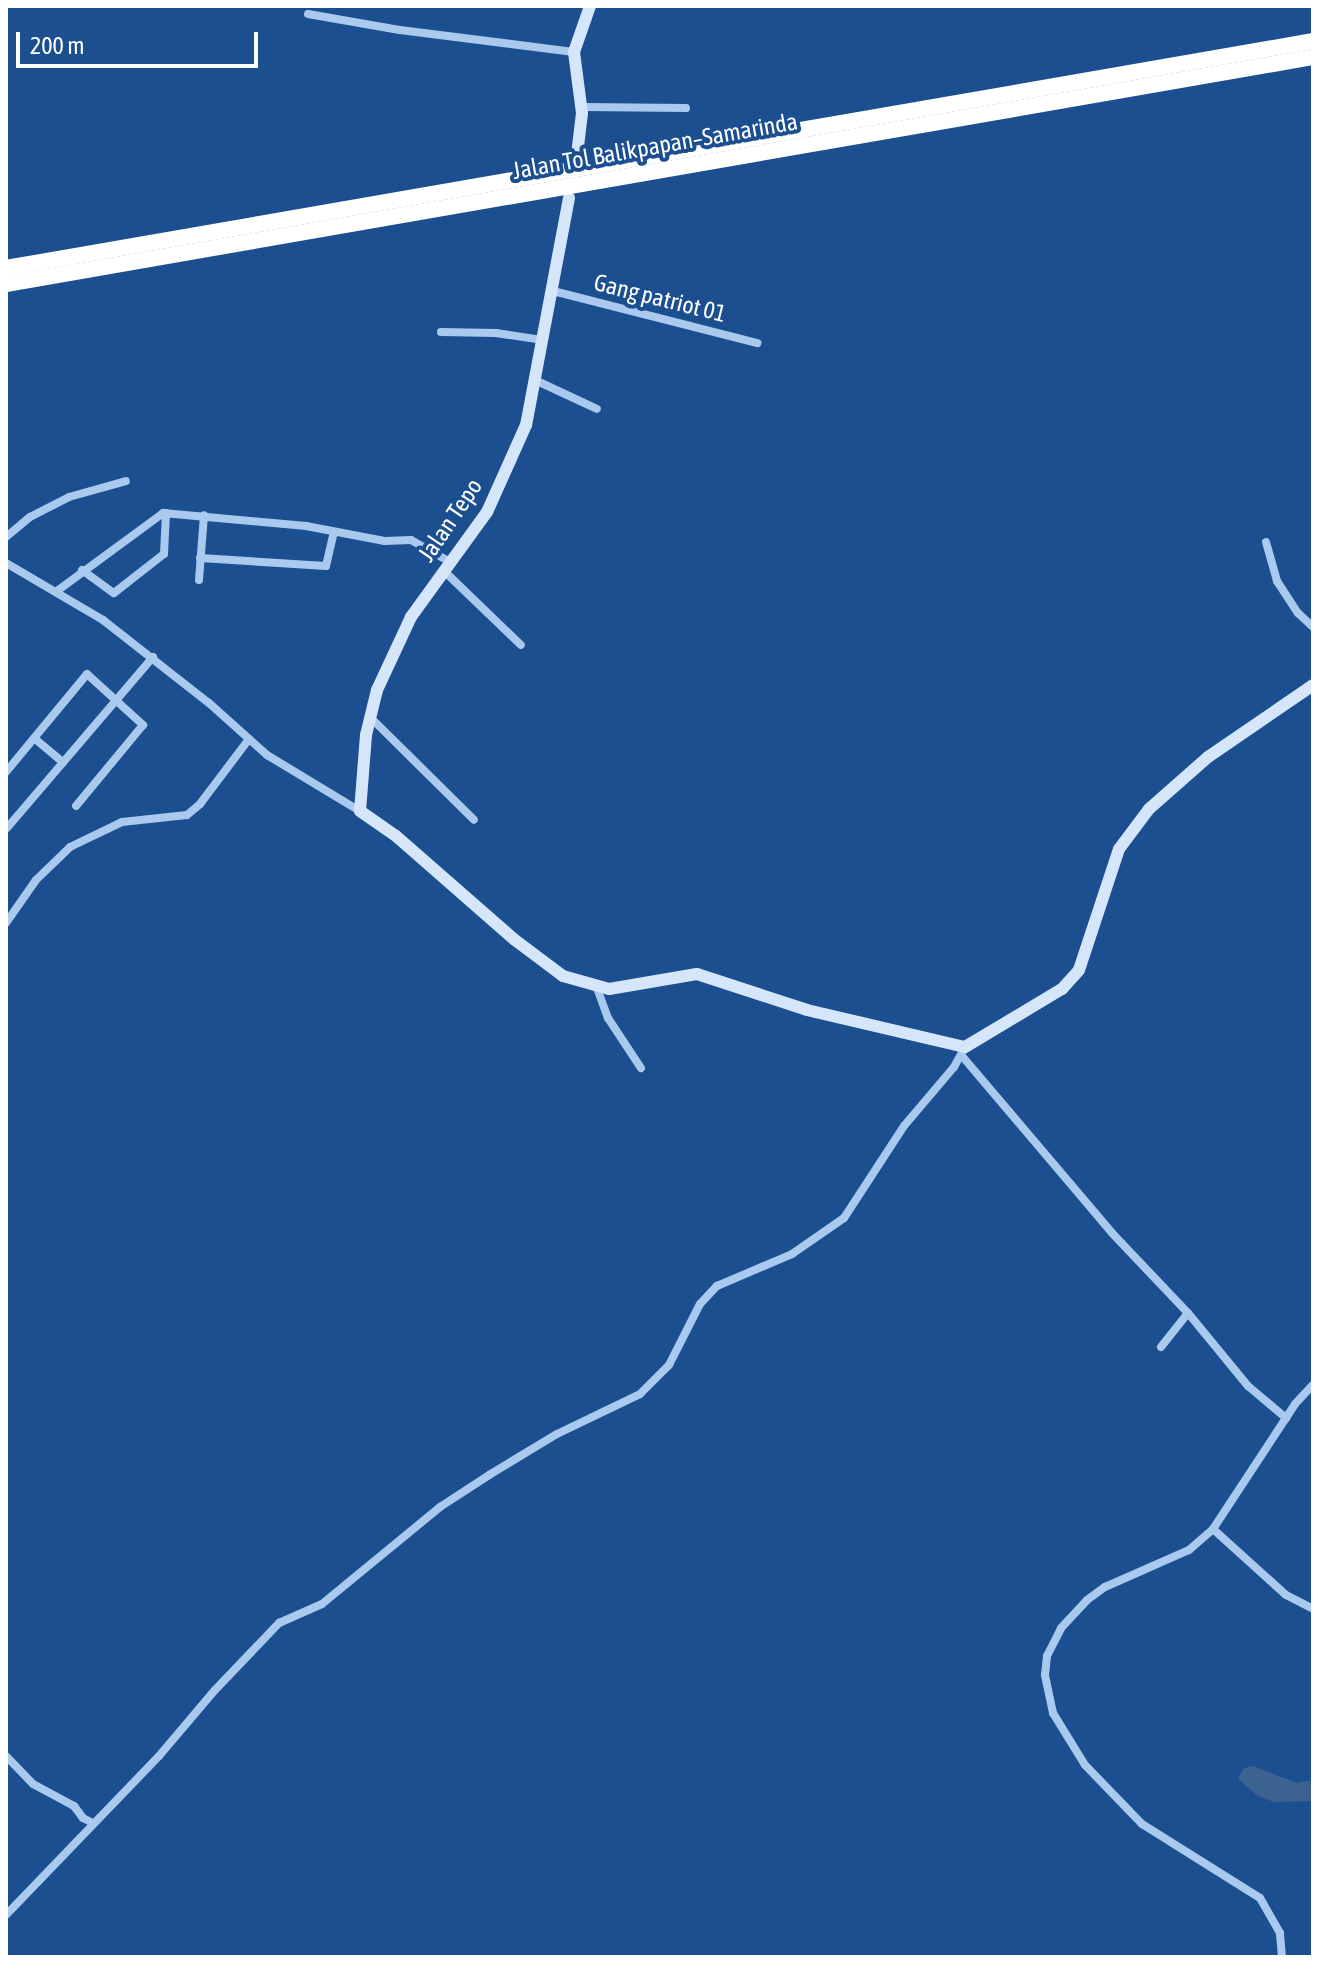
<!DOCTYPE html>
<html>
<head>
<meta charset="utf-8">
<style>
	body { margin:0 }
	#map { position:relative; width:1319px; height:1963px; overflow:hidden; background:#1b4f8f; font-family:"Asap Condensed",sans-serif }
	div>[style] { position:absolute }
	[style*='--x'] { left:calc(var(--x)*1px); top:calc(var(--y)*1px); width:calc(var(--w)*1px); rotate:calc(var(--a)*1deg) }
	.water>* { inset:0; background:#3c6290 }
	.street>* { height:8px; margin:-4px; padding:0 4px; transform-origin:4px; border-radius:4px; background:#a9c9ee }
	.secondary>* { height:12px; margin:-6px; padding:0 6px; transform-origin:6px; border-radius:6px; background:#d6e6fa }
	.highway>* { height:16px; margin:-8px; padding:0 8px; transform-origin:8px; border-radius:8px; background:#fff }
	span { translate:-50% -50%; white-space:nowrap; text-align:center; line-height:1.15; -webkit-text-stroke:8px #1b4f8f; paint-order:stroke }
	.street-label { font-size:24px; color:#fff }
	.frame { position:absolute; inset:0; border:8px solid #fff; pointer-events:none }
	.scale { position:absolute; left:16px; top:32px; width:242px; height:36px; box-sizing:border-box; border:4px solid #fff; border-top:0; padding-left:10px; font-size:24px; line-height:28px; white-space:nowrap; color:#fff; -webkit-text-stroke:6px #1b4f8f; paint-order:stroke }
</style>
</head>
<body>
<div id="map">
	<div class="water">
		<div style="clip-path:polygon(1253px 1766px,1297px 1783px,1313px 1780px,1313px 1801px,1274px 1802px,1258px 1796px,1238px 1779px,1244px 1768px)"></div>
	</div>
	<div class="street">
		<div style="--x:308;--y:14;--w:93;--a:9.9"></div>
		<div style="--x:400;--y:30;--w:175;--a:7.2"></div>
		<div style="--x:582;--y:107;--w:104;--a:0.6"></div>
		<div style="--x:553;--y:291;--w:211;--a:14.3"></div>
		<div style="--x:441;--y:332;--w:55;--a:1"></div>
		<div style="--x:496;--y:333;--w:48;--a:8.5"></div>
		<div style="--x:537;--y:381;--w:66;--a:25"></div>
		<div style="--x:6;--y:537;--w:31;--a:-40"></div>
		<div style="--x:30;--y:517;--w:44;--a:-27.1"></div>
		<div style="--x:69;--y:497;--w:59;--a:-15.7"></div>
		<div style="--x:1266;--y:542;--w:41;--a:74.2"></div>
		<div style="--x:1277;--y:581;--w:38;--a:57"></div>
		<div style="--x:1298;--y:613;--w:21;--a:43"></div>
		<div style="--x:200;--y:558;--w:126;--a:3.6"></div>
		<div style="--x:326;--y:566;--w:35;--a:-77"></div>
		<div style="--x:6;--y:563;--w:113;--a:30.4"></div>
		<div style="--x:103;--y:620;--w:135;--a:38.1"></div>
		<div style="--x:209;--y:703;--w:78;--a:41.9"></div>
		<div style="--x:267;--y:755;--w:109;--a:31.1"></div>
		<div style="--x:82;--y:570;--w:39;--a:36"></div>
		<div style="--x:114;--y:593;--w:63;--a:-38"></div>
		<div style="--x:164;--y:554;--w:41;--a:-87.2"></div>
		<div style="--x:443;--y:570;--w:108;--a:43.9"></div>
		<div style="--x:199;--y:580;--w:65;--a:-85.6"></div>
		<div style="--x:57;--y:591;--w:132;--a:-36.3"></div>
		<div style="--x:163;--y:513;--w:144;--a:5.2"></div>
		<div style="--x:306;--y:526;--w:80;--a:10.8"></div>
		<div style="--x:385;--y:541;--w:26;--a:-2"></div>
		<div style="--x:411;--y:540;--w:45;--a:29.4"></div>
		<div style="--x:370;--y:717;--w:146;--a:44.7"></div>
		<div style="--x:34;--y:738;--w:38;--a:40"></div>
		<div style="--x:6;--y:772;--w:127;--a:-50.4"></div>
		<div style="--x:87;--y:674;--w:76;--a:42.3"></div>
		<div style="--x:143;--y:725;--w:105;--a:129.6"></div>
		<div style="--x:7;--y:828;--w:225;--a:-49.5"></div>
		<div style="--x:6;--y:923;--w:52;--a:-55.1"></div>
		<div style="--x:36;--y:880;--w:47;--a:-44.1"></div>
		<div style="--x:70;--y:847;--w:58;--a:-25.7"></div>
		<div style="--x:122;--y:822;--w:65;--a:-6.1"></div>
		<div style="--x:187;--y:815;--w:17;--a:-40"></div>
		<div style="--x:200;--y:804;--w:81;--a:-53"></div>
		<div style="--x:597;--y:988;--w:32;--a:70"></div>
		<div style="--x:608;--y:1018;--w:60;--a:56.6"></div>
		<div style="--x:962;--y:1056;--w:232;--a:49.7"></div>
		<div style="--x:1112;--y:1233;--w:110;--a:46.5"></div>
		<div style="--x:1188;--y:1313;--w:94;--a:50.6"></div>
		<div style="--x:1248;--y:1386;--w:50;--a:40.1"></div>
		<div style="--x:1161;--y:1347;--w:43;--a:-51.5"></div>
		<div style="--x:1213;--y:1529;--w:98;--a:42.1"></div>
		<div style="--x:1286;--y:1595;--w:30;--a:27"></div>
		<div style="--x:6;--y:1756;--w:39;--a:46"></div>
		<div style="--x:33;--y:1784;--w:47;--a:28.2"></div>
		<div style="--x:74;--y:1806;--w:15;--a:53"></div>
		<div style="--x:83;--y:1818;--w:11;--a:27"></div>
		<div style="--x:6;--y:1915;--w:221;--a:-46.1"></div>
		<div style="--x:159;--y:1756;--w:87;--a:-49.7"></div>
		<div style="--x:215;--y:1690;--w:93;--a:-46.3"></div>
		<div style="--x:279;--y:1623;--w:47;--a:-23.8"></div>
		<div style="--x:322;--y:1604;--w:153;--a:-39.4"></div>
		<div style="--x:440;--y:1507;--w:59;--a:-33.1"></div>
		<div style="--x:489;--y:1475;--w:79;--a:-31.1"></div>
		<div style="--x:557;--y:1434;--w:92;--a:-25.7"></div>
		<div style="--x:640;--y:1394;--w:41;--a:-45"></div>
		<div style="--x:669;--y:1365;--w:68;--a:-63.1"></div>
		<div style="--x:700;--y:1304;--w:25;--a:-47"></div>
		<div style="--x:717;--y:1286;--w:82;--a:-23.1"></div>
		<div style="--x:792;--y:1254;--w:63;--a:-34.7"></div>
		<div style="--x:844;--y:1218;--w:110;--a:-56.9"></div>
		<div style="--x:904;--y:1126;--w:77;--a:-49.7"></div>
		<div style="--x:954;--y:1067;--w:23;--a:-61"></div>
		<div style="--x:1282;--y:1957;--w:24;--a:-95"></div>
		<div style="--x:1280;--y:1933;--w:40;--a:-119.7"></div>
		<div style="--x:1260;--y:1898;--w:139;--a:-147.9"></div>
		<div style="--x:1142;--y:1824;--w:82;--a:-134"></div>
		<div style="--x:1085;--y:1765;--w:61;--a:-121.6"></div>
		<div style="--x:1053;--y:1713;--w:39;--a:-102"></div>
		<div style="--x:1045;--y:1675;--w:19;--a:-84"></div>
		<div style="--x:1047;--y:1656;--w:31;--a:-63"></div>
		<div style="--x:1061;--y:1628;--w:38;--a:-47"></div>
		<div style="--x:1087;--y:1600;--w:22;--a:-36"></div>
		<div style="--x:1105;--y:1587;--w:92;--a:-23.8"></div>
		<div style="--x:1189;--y:1550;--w:32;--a:-41"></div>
		<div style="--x:1213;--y:1529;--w:149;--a:-56.7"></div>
		<div style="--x:1295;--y:1404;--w:26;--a:-47"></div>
	</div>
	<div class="secondary">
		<div style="--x:577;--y:155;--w:42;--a:-83.2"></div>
		<div style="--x:582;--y:113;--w:62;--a:-97.5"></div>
		<div style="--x:574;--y:52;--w:49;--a:-70.8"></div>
		<div style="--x:569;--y:198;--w:231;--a:100.7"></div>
		<div style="--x:526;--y:425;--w:95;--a:114.1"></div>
		<div style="--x:487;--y:512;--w:130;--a:125.9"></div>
		<div style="--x:411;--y:617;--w:81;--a:115"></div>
		<div style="--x:377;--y:690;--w:46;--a:103.7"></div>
		<div style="--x:366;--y:735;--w:76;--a:94.5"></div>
		<div style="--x:360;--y:811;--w:44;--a:34.8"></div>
		<div style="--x:396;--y:836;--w:158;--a:41.2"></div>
		<div style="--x:515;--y:940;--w:60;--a:36.9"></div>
		<div style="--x:563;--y:976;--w:48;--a:15.8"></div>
		<div style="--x:609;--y:989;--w:89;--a:-9.7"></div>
		<div style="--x:697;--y:974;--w:116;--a:18.1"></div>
		<div style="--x:807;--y:1010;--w:162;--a:13.2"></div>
		<div style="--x:965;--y:1047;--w:113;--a:-30.9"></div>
		<div style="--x:1062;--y:989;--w:25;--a:-48"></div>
		<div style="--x:1079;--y:970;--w:127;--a:-71.7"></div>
		<div style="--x:1119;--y:849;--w:50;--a:-53.1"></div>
		<div style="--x:1149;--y:809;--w:79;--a:-41.4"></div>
		<div style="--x:1208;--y:757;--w:127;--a:-34.4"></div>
	</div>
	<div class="highway">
		<div style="--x:6;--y:268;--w:1327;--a:-9.85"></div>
		<div style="--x:6;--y:284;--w:1327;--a:-9.85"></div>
	</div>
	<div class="street-label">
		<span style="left:655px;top:146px;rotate:-10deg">Jalan Tol Balikpapan–Samarinda</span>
		<span style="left:660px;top:298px;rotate:14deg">Gang patriot 01</span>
		<span style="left:450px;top:520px;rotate:-56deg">Jalan Tepo</span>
	</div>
	<div class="frame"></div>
	<div class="scale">200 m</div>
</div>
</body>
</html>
